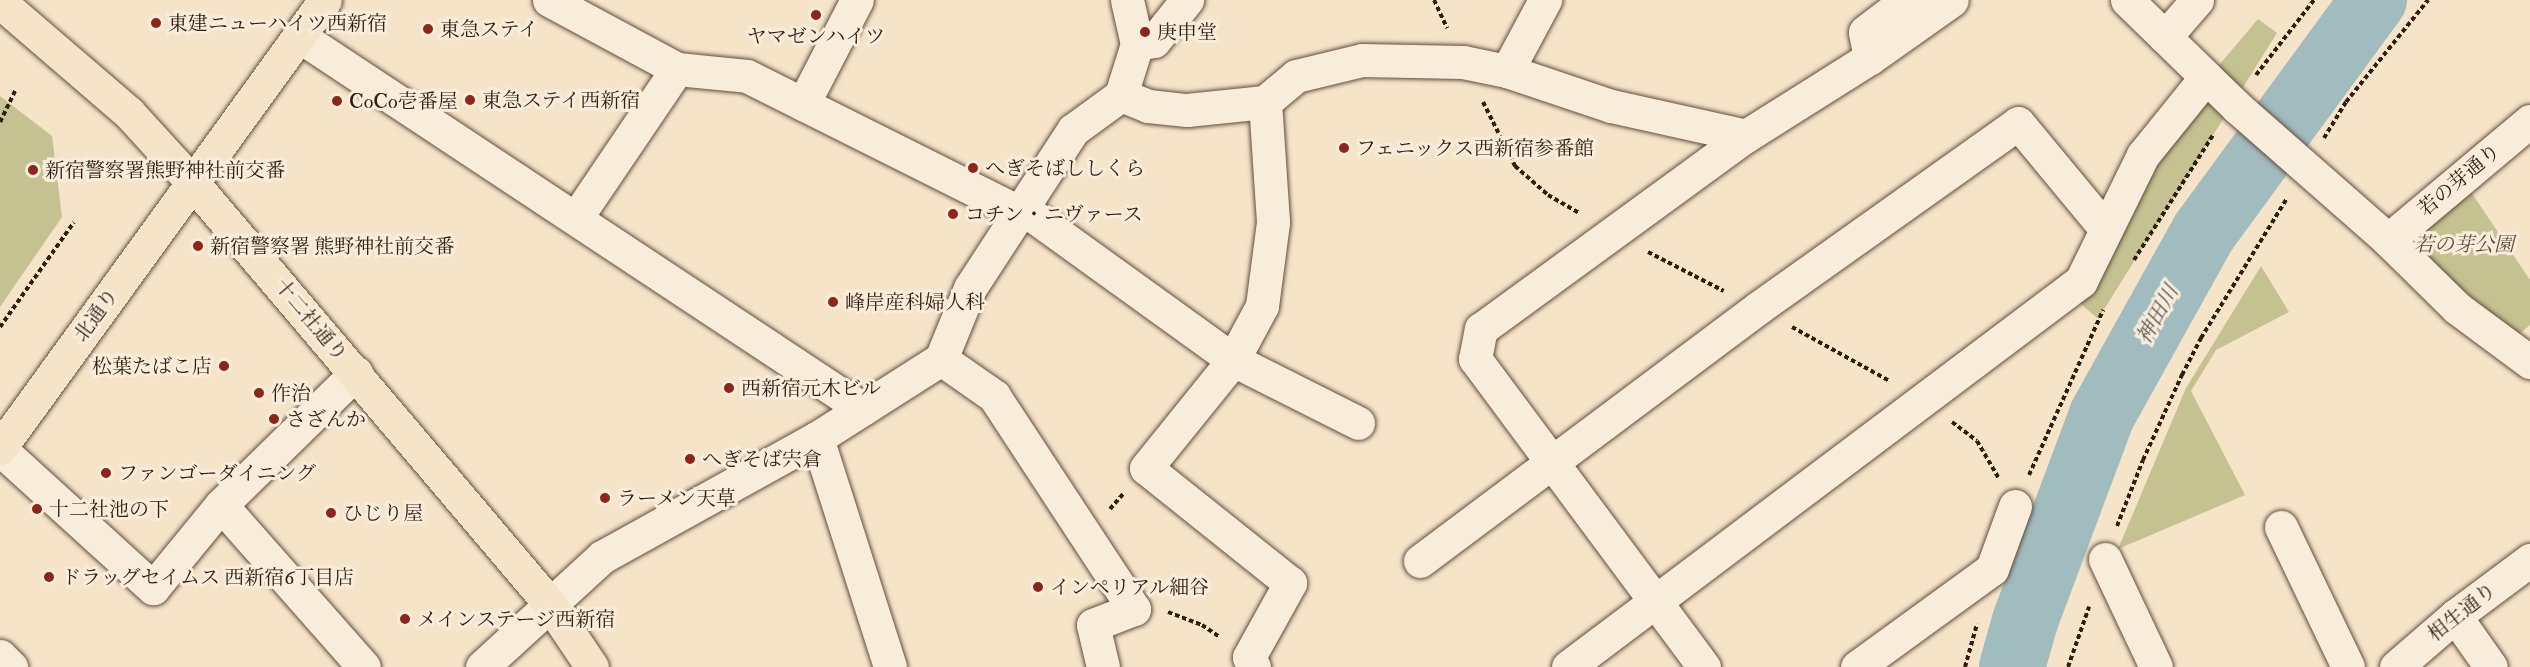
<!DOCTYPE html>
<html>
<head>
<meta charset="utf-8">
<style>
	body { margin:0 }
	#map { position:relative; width:2530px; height:667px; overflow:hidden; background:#f5e4c8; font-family:"IM FELL Double Pica","Noto Serif JP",serif }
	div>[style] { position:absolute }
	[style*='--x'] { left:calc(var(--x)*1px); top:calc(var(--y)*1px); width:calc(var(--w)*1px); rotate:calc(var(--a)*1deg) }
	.green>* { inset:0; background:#c4c290 }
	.river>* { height:66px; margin:-33px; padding:0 33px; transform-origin:33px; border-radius:33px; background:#a0bcbf }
	.path>* { height:4px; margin-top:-2px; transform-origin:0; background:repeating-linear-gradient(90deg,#321b0f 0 4.5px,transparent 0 7.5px) }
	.roads { filter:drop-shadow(0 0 2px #634d3d) drop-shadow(0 0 2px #634d3d) }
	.minor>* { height:33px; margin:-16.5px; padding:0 16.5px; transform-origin:16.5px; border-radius:16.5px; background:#f8eddb }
	.major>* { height:33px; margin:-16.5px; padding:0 16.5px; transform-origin:16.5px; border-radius:16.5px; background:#f5e4c8 }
	.dots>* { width:16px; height:16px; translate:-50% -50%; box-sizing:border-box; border:3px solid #f8eddb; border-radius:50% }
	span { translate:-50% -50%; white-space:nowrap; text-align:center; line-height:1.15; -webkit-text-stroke:6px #f8eddb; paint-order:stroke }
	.poi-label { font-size:20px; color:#321b0f }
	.left { translate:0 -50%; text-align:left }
	.right { translate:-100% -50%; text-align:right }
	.street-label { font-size:20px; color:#321b0f }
	.park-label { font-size:20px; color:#5e4d36; font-style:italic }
	.water-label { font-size:21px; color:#58534d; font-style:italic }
</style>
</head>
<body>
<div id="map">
	<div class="green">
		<div style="clip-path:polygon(2258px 19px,2277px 33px,2098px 319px,2080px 303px,2067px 310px,2143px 155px)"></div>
		<div style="clip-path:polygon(0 96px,52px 136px,62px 217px,0 307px)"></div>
		<div style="clip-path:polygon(2471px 192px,2530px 280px,2530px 325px,2517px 336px,2405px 241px)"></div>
		<div style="clip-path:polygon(2261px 266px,2289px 312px,2216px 350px,2191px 391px,2245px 495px,2118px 549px,2186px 388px)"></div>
	</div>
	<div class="river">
		<div style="--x:2012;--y:667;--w:48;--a:-74.2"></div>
		<div style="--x:2025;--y:621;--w:220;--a:-69.5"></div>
		<div style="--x:2102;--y:415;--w:210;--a:-60.9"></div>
		<div style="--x:2204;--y:232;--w:288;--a:-53.8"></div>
	</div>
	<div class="path">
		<div style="--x:1434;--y:0;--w:31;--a:65"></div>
		<div style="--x:2256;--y:75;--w:95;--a:-52.3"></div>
		<div style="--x:1483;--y:102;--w:72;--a:63.4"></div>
		<div style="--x:1515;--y:166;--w:44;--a:41.3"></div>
		<div style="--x:1548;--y:195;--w:36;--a:30"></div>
		<div style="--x:0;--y:122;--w:37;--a:-64"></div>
		<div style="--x:2324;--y:138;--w:42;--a:-58.6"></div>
		<div style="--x:2346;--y:102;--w:131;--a:-51.2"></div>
		<div style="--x:1648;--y:252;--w:85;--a:27.2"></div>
		<div style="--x:2134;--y:260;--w:148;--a:-57.7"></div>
		<div style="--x:0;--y:327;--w:128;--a:-54.8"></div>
		<div style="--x:1792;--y:327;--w:112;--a:28.9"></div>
		<div style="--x:1952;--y:422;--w:31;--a:37"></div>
		<div style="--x:1977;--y:441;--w:42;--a:59.7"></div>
		<div style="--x:2029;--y:475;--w:181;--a:-65.8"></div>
		<div style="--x:1110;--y:509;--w:20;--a:-49"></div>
		<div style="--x:2117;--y:526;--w:71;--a:-68.5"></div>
		<div style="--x:2143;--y:460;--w:94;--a:-65.4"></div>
		<div style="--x:2182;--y:375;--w:42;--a:-62.8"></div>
		<div style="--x:2201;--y:338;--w:164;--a:-58.4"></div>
		<div style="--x:1168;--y:612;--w:36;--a:21"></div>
		<div style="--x:1202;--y:625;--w:22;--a:34"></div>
		<div style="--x:1965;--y:667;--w:45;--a:-74.4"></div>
		<div style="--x:2068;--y:667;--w:64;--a:-70.7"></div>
	</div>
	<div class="roads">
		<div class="minor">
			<div style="--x:549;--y:0;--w:145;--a:28.3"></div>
			<div style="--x:677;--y:69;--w:70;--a:5.7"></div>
			<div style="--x:747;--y:76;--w:304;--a:26.6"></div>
			<div style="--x:1019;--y:212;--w:13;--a:13"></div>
			<div style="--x:1032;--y:215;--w:248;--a:35.8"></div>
			<div style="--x:1233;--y:360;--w:140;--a:26.7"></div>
			<div style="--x:2127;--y:0;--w:155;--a:44.2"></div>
			<div style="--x:2238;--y:108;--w:200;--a:41.3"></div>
			<div style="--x:2388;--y:240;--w:97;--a:44.6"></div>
			<div style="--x:2457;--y:308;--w:91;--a:36.5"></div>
			<div style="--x:299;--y:36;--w:676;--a:33.48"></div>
			<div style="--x:2165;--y:37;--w:49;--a:-49.1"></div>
			<div style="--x:1137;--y:44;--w:17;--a:-10"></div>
			<div style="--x:1154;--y:41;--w:53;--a:-51.2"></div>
			<div style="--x:1870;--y:58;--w:26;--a:-101"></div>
			<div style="--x:1865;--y:32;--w:53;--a:-37.3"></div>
			<div style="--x:1507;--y:71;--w:81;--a:-61.8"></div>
			<div style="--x:1121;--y:95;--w:53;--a:-72.6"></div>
			<div style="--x:1137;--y:44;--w:45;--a:-102.8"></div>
			<div style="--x:803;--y:104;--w:117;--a:-62.6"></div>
			<div style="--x:576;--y:218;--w:180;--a:-55.9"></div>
			<div style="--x:2388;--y:240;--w:185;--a:-40"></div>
			<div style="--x:941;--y:359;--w:65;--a:34.9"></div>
			<div style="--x:994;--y:396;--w:255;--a:56.7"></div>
			<div style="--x:1134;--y:609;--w:44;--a:158.7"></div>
			<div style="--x:1093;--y:625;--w:43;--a:76.6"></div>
			<div style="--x:817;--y:438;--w:240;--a:72.3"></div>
			<div style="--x:0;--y:449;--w:207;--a:42.3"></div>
			<div style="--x:153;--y:588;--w:107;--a:-50.7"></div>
			<div style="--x:221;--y:505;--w:189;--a:-44.4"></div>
			<div style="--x:221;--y:505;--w:216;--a:48.6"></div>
			<div style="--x:2281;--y:527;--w:155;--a:64.4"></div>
			<div style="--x:2105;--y:559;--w:119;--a:64.7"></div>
			<div style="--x:1420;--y:561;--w:422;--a:-36.8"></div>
			<div style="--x:1758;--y:308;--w:319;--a:-35.4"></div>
			<div style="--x:2018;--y:123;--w:136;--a:50.4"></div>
			<div style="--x:2455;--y:616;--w:62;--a:54.8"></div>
			<div style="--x:0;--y:656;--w:16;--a:45"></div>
			<div style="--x:482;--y:667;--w:163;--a:-42.5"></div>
			<div style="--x:602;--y:557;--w:246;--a:-29"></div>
			<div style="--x:817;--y:438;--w:147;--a:-32.5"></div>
			<div style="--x:941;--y:359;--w:77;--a:-67.8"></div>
			<div style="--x:970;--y:288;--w:189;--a:-56.9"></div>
			<div style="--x:1073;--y:130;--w:59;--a:-36.1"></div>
			<div style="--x:1121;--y:95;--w:29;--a:22"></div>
			<div style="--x:1148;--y:106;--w:39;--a:6"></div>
			<div style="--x:1187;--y:110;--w:78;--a:-5.9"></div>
			<div style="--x:1265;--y:102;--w:40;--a:-40"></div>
			<div style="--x:1296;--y:76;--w:68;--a:-13.6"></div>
			<div style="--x:1362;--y:60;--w:101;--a:1.1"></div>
			<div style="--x:1463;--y:62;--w:45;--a:11.6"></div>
			<div style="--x:1507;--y:71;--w:110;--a:18.6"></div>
			<div style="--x:1611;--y:106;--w:138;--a:12.5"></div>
			<div style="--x:1254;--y:667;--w:11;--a:-117"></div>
			<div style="--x:1249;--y:657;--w:85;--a:-61"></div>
			<div style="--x:1290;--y:583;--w:184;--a:-141.4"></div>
			<div style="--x:1146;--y:468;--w:139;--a:-51.1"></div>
			<div style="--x:1233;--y:360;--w:61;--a:-61.8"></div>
			<div style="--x:1262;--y:306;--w:85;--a:-82.5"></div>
			<div style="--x:1273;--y:222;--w:120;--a:-93.8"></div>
			<div style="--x:1568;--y:667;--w:642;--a:-36.96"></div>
			<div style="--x:2081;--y:281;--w:140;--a:-63.8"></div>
			<div style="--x:2143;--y:155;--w:100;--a:-51.1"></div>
			<div style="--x:1704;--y:667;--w:384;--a:-126.6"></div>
			<div style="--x:1475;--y:359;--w:31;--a:-79"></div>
			<div style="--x:1481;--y:329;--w:328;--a:-36.1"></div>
			<div style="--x:1746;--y:136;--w:146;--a:-32.2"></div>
			<div style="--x:1870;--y:58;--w:100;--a:-35.3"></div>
			<div style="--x:1857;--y:667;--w:167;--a:-36"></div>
			<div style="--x:1992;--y:569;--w:67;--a:-69.9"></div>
			<div style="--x:2396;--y:667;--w:78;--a:-40.8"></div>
			<div style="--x:2455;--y:616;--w:94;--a:-36.7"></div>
		</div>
		<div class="major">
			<div style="--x:0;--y:2;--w:170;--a:40.7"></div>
			<div style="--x:129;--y:113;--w:93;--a:47.6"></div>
			<div style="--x:192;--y:182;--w:552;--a:49.7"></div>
			<div style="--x:549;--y:603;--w:77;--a:56.1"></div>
			<div style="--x:0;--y:448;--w:553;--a:-54.04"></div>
		</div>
	</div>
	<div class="dots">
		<div style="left:816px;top:15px;background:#8f2418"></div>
		<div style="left:156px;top:23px;background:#8f2418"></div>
		<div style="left:428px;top:29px;background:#8f2418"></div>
		<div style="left:1145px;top:32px;background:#8f2418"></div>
		<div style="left:470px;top:100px;background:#8f2418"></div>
		<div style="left:337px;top:101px;background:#8f2418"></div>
		<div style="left:1344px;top:148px;background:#8f2418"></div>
		<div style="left:973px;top:168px;background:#8f2418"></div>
		<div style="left:33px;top:170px;background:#8f2418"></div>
		<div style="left:953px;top:214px;background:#8f2418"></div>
		<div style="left:198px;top:246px;background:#8f2418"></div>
		<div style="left:833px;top:302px;background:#8f2418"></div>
		<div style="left:224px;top:366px;background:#8f2418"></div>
		<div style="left:729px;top:388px;background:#8f2418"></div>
		<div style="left:259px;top:393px;background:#8f2418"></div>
		<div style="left:274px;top:419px;background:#8f2418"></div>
		<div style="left:690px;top:459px;background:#8f2418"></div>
		<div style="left:106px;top:473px;background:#8f2418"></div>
		<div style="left:605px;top:498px;background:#8f2418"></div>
		<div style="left:37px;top:509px;background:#8f2418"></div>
		<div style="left:331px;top:513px;background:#8f2418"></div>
		<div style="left:49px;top:577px;background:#8f2418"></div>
		<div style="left:1038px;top:587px;background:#8f2418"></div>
		<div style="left:405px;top:619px;background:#8f2418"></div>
	</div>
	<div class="poi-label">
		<span class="left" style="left:168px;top:23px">東建ニューハイツ西新宿</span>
		<span class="left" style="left:440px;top:29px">東急ステイ</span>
		<span class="left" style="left:1157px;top:32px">庚申堂</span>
		<span style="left:816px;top:36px">ヤマゼンハイツ</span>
		<span class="left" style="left:482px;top:100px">東急ステイ西新宿</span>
		<span class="left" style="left:349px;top:101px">CoCo壱番屋</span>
		<span class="left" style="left:1356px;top:148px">フェニックス西新宿参番館</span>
		<span class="left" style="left:985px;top:168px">へぎそばししくら</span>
		<span class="left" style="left:45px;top:170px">新宿警察署熊野神社前交番</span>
		<span class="left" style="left:965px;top:214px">コチン・ニヴァース</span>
		<span class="left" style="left:210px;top:246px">新宿警察署 熊野神社前交番</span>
		<span class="left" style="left:845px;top:302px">峰岸産科婦人科</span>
		<span class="right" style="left:212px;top:366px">松葉たばこ店</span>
		<span class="left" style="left:741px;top:388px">西新宿元木ビル</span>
		<span class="left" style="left:271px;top:393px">作治</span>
		<span class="left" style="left:286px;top:419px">さざんか</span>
		<span class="left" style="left:702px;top:459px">へぎそば宍倉</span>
		<span class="left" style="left:118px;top:473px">ファンゴーダイニング</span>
		<span class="left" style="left:617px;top:498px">ラーメン天草</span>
		<span class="left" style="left:49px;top:509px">十二社池の下</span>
		<span class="left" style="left:343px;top:513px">ひじり屋</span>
		<span class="left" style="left:61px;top:577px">ドラッグセイムス 西新宿6丁目店</span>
		<span class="left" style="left:1050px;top:587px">インペリアル細谷</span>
		<span class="left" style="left:417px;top:619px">メインステージ西新宿</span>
	</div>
	<div class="street-label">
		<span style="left:2459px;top:180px;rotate:-40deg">若の芽通り</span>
		<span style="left:96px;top:315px;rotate:-54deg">北通り</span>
		<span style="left:311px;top:320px;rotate:50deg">十二社通り</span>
		<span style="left:2462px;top:612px;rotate:-38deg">相生通り</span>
	</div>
	<div class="park-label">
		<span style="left:2464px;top:244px">若の芽公園</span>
	</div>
	<div class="water-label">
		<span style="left:2158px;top:315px;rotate:-61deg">神田川</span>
	</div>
</div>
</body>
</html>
